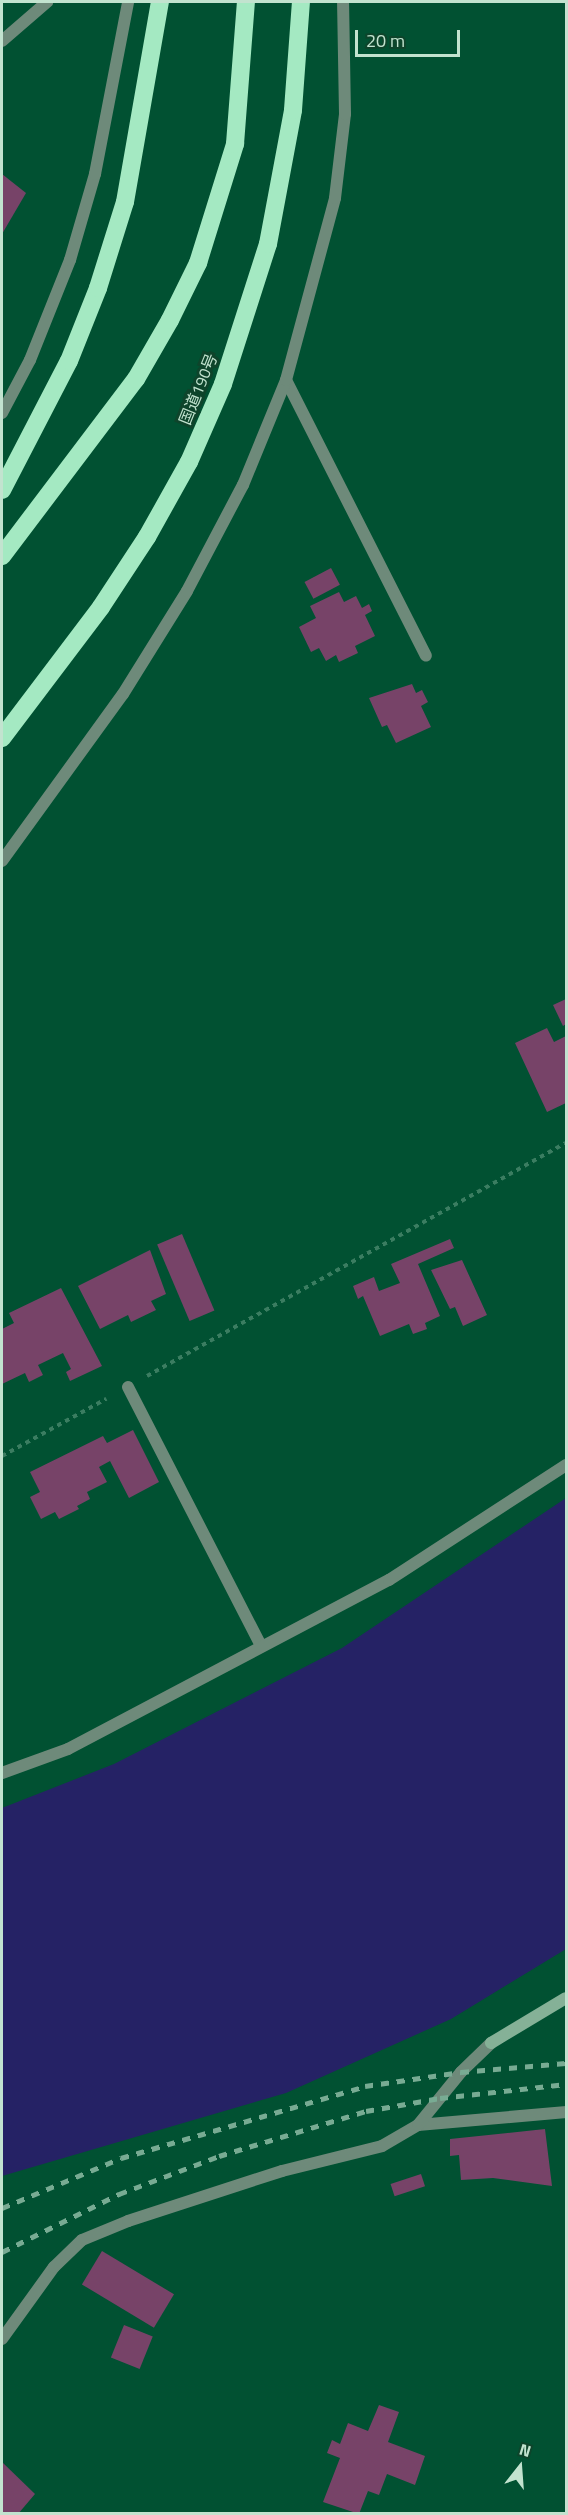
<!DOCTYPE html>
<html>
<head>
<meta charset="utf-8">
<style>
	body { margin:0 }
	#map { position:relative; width:568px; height:2515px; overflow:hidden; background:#015132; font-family:"Titillium Web","Noto Sans JP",sans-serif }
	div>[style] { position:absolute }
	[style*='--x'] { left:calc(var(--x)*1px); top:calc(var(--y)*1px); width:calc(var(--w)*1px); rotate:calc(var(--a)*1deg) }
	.water>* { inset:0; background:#252265 }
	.building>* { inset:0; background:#774368; transform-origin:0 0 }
	.path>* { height:4px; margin-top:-2px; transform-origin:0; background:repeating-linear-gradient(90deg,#3b7d61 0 4.5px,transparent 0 9px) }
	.street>* { height:12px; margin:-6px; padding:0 6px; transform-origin:6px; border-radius:6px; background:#6e8a7a }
	.secondary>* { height:12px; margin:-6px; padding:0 6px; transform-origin:6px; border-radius:6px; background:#85b197 }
	.highway>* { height:18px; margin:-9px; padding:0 9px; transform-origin:9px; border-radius:9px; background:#a4e9c2 }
	.rail>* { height:4.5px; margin-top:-2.25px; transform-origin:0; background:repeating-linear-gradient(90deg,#78ab93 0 8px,transparent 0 16px) }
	span { translate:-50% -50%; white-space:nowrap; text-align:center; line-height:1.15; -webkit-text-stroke:6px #0e442b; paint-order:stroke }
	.street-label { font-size:16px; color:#c2e3cf }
	.frame { position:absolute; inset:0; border:3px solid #c2e3cf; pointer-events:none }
	.north { position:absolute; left:490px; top:2437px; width:60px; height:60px; -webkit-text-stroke:4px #0e442b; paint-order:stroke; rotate:17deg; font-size:16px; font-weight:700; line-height:24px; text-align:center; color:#c2e3cf }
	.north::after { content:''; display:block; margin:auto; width:21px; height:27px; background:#c2e3cf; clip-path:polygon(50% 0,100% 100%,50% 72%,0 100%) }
	.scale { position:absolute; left:355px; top:30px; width:105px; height:27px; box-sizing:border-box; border:3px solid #c2e3cf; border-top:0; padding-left:8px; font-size:18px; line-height:21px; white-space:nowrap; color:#c2e3cf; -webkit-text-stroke:4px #0e442b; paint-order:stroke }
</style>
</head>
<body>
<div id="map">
	<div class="water">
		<div style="clip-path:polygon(566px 1498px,566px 1949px,451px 2019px,286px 2093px,2px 2176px,2px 1808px,114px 1764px,342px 1648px)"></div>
	</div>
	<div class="building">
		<div style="clip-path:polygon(2px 174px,26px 193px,2px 234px)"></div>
		<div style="left:331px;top:568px;width:19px;height:30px;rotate:62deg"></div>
		<div style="clip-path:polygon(339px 592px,344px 602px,356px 596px,362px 608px,369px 604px,372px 611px,365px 615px,375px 636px,355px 646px,358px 653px,339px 662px,336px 655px,326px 661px,319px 648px,311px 652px,299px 627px,316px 618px,310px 606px)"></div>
		<div style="clip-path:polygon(412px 684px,416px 693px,422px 690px,428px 702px,421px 706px,431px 727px,396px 743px,387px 725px,382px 727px,369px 698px)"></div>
		<div style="clip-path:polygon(566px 999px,566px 1024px,563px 1026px,553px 1005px)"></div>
		<div style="clip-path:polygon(547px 1028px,554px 1042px,566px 1036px,566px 1103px,547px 1112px,515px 1043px)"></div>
		<div style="left:182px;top:1234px;width:83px;height:27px;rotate:67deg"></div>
		<div style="clip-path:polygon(450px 1239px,454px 1248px,418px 1264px,440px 1316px,425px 1323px,427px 1329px,413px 1334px,409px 1324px,380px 1336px,363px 1296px,358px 1299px,353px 1286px,374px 1277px,379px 1291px,400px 1283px,391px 1264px)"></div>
		<div style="clip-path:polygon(150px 1250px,166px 1294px,151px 1301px,156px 1310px,131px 1322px,128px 1315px,100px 1329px,78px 1286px)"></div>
		<div style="clip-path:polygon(462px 1260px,487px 1315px,463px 1326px,455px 1307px,450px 1309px,431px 1270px)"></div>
		<div style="clip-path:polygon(61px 1288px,102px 1366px,70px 1381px,66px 1372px,71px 1369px,63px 1353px,38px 1365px,43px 1375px,29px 1382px,25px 1373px,2px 1384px,2px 1329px,14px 1323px,9px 1313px)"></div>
		<div style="clip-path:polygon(133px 1430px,159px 1482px,129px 1498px,110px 1461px,99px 1467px,107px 1482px,87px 1492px,90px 1499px,77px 1506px,79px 1509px,59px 1519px,55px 1512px,41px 1519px,30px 1497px,40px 1492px,30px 1472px,103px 1436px,107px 1443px)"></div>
		<div style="clip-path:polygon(545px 2129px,552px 2186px,493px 2178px,461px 2180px,459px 2155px,450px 2156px,450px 2139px)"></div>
		<div style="left:421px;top:2174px;width:13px;height:32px;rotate:72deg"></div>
		<div style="left:102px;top:2251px;width:84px;height:39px;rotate:31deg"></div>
		<div style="left:124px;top:2325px;width:31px;height:35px;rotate:22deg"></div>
		<div style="clip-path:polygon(379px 2405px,399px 2412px,388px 2442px,425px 2456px,415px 2485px,387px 2474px,379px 2495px,368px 2491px,359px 2514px,323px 2502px,340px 2458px,327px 2453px,332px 2440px,340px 2444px,348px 2423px,368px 2431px)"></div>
		<div style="clip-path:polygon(2px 2462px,35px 2494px,18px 2514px,2px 2514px)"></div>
	</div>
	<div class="path">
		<div style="--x:147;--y:1376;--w:479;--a:-29.1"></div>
		<div style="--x:2;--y:1456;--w:119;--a:-28.7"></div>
	</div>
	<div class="street">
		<div style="--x:2;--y:41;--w:60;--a:-40.9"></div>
		<div style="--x:286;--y:380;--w:309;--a:63.1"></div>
		<div style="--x:2;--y:413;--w:60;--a:-62.2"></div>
		<div style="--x:30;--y:360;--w:108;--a:-68.2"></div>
		<div style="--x:70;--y:260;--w:90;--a:-73.8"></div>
		<div style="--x:95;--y:174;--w:175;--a:-79.1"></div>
		<div style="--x:2;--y:861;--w:206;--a:-54.1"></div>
		<div style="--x:123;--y:694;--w:121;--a:-58.1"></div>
		<div style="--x:187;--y:591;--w:120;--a:-62.2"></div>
		<div style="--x:243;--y:485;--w:113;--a:-67.7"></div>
		<div style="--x:286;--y:380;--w:188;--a:-74.9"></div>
		<div style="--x:335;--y:198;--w:85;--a:-83.2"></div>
		<div style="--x:345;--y:114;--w:112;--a:-91"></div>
		<div style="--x:128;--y:1387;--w:291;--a:62.8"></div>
		<div style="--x:2;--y:1773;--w:70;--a:-20"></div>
		<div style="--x:68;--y:1749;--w:363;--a:-27.8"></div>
		<div style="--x:389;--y:1580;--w:211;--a:-33"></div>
		<div style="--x:418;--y:2125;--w:149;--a:-5"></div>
		<div style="--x:2;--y:2339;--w:89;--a:-54.2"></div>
		<div style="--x:54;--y:2267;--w:39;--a:-44"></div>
		<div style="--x:82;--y:2240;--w:50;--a:-22.4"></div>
		<div style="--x:128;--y:2221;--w:162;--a:-18"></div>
		<div style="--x:282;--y:2171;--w:103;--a:-14"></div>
		<div style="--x:382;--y:2146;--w:42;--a:-30.3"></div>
		<div style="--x:418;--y:2125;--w:68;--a:-50.9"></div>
		<div style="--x:461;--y:2072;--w:42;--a:-44"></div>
	</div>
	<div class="secondary">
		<div style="--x:491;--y:2043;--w:87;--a:-31"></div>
	</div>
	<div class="highway">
		<div style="--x:2;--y:490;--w:145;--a:-62.6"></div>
		<div style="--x:69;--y:361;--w:79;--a:-68.3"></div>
		<div style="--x:98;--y:288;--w:90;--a:-72.6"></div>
		<div style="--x:125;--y:202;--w:203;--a:-80.1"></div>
		<div style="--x:2;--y:556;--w:222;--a:-52.9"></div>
		<div style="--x:136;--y:379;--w:68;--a:-60"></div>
		<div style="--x:170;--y:320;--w:64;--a:-63.8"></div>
		<div style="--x:198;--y:263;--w:125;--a:-72.7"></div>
		<div style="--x:235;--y:144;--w:142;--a:-85.6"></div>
		<div style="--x:2;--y:738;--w:164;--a:-52.9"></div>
		<div style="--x:101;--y:607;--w:84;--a:-56.7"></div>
		<div style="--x:147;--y:537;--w:86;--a:-60.8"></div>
		<div style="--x:189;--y:462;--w:85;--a:-66.4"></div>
		<div style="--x:223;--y:384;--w:147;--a:-72.2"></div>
		<div style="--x:268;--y:244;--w:136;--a:-79.4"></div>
		<div style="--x:293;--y:110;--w:108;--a:-85.8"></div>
	</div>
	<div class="rail">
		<div style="--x:2;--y:2208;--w:129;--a:-22.8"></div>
		<div style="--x:121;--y:2158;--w:254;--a:-16.4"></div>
		<div style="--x:365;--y:2086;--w:97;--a:-8.3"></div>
		<div style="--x:461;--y:2072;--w:105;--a:-4.9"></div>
		<div style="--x:2;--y:2252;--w:131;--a:-26.4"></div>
		<div style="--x:119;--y:2194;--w:107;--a:-20.8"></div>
		<div style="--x:219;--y:2156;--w:154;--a:-17"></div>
		<div style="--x:366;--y:2111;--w:75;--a:-10"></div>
		<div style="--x:440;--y:2098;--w:127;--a:-6.3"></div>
	</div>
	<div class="street-label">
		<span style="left:198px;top:389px;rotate:-68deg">国道190号</span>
	</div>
	<div class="frame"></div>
	<div class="north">N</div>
	<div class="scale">20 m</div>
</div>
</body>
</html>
